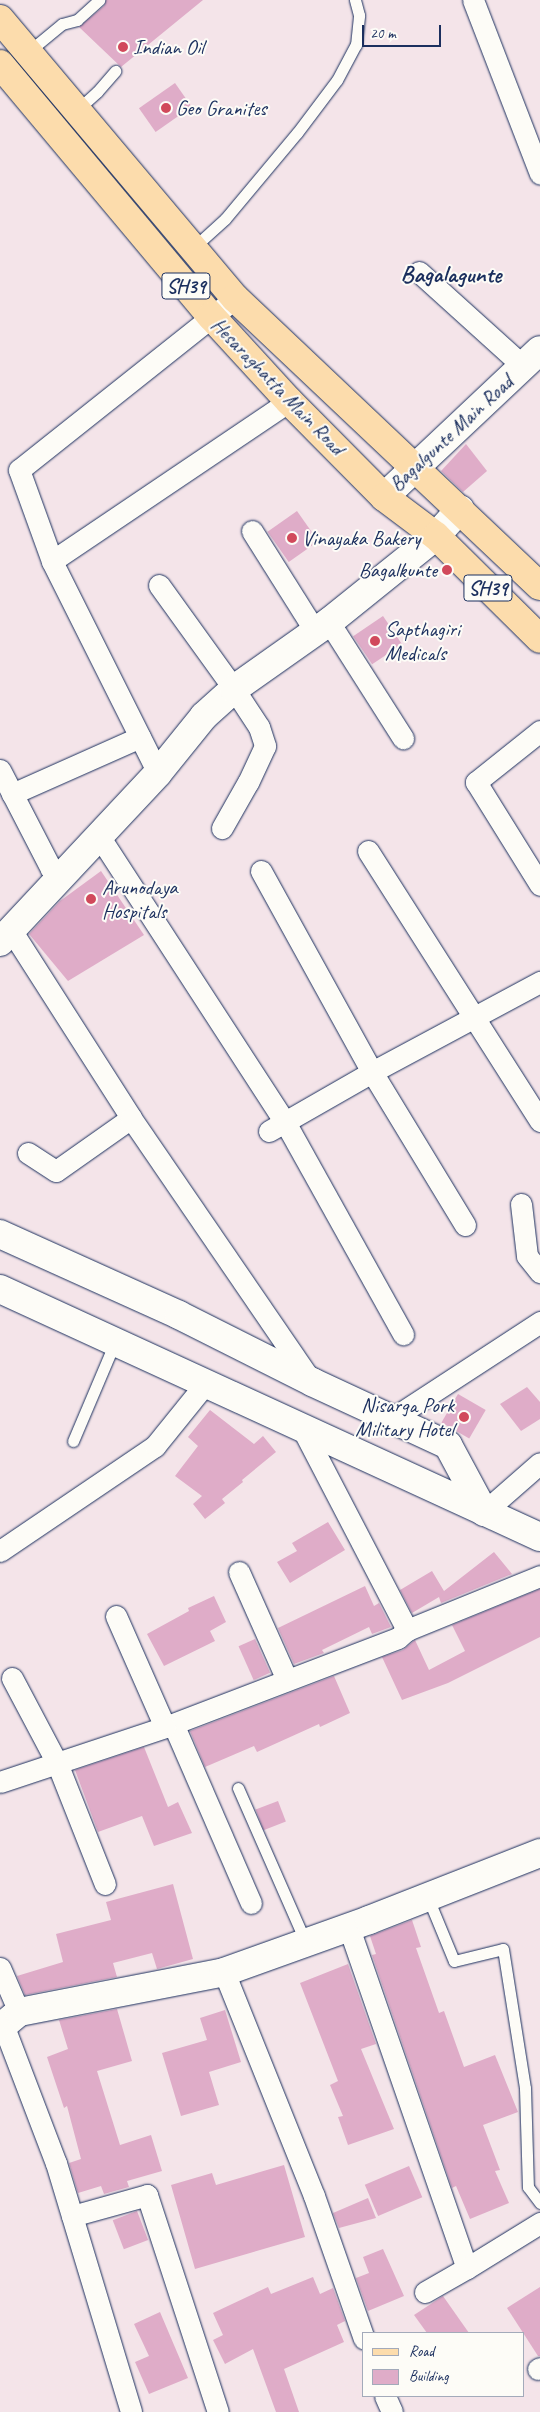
<!DOCTYPE html>
<html>
<head>
<meta charset="utf-8">
<style>
	body { margin:0 }
	#map { position:relative; width:540px; height:2412px; overflow:hidden; background:#f4e4e9; font-family:Caveat,sans-serif }
	div>[style] { position:absolute }
	[style*='--x'] { left:calc(var(--x)*1px); top:calc(var(--y)*1px); width:calc(var(--w)*1px); rotate:calc(var(--a)*1deg) }
	.building>* { inset:0; background:#dfacc8; transform-origin:0 0 }
	.roads { filter:drop-shadow(0 0 1px #1b2f5e) drop-shadow(0 0 1px #1b2f5e) }
	.service>* { height:11px; margin:-5.5px; padding:0 5.5px; transform-origin:5.5px; border-radius:5.5px; background:#fdfcf7 }
	.minor>* { height:21px; margin:-10.5px; padding:0 10.5px; transform-origin:10.5px; border-radius:10.5px; background:#fdfcf7 }
	.tertiary>* { height:28px; margin:-14px; padding:0 14px; transform-origin:14px; border-radius:14px; background:#fdfcf7 }
	.secondary>* { height:28px; margin:-14px; padding:0 14px; transform-origin:14px; border-radius:14px; background:#fdfcf7 }
	.primary>* { height:28px; margin:-14px; padding:0 14px; transform-origin:14px; border-radius:14px; background:#fcdcac }
	.dots>* { width:14px; height:14px; translate:-50% -50%; box-sizing:border-box; border:2px solid #fdfcf7; border-radius:50% }
	span { translate:-50% -50%; white-space:nowrap; text-align:center; line-height:1.15; -webkit-text-stroke:4px #fdfcf7; paint-order:stroke }
	.shield-label span { padding:1px 4px; background:#fdfcf7; border:1px solid; border-radius:4px; -webkit-text-stroke-width:0 }
	.shield-label { font-size:20px; color:#1b2f5e; font-weight:700 }
	.poi-label { font-size:21px; color:#1b2f5e }
	.left { translate:0 -50%; text-align:left }
	.right { translate:-100% -50%; text-align:right }
	.street-label { font-size:21px; color:#1b2f5e }
	.quarter-label { font-size:24px; color:#1b2f5e; font-weight:700 }
	.legend { position:absolute; left:362px; top:2332px; width:162px; height:65px; box-sizing:border-box; background:#fdfcf7; border:1px solid #a3aaba; margin:0; padding:6px 9px; list-style:none; font-size:15px; color:#1b2f5e }
	.legend li { display:flex; align-items:center; gap:10px; height:25px }
	.legend b { width:25px; border:1px solid #a3aaba }
	.scale { position:absolute; left:362px; top:25px; width:79px; height:22px; box-sizing:border-box; border:2px solid #1b2f5e; border-top:0; padding-left:6px; font-size:15px; line-height:18px; white-space:nowrap; color:#1b2f5e; -webkit-text-stroke:4px #fdfcf7; paint-order:stroke }
</style>
</head>
<body>
<div id="map">
	<div class="building">
		<div style="clip-path:polygon(106px 0,203px 0,121px 67px,79px 27px,104px 6px)"></div>
		<div style="left:175px;top:83px;width:29px;height:44px;rotate:55deg"></div>
		<div style="clip-path:polygon(466px 444px,487px 471px,463px 492px,441px 471px)"></div>
		<div style="left:297px;top:511px;width:37px;height:36px;rotate:55deg"></div>
		<div style="left:383px;top:616px;width:34px;height:36px;rotate:56deg"></div>
		<div style="clip-path:polygon(101px 871px,144px 935px,68px 981px,29px 934px,60px 901px)"></div>
		<div style="clip-path:polygon(527px 1387px,540px 1402px,540px 1419px,521px 1431px,500px 1404px)"></div>
		<div style="left:458px;top:1394px;width:32px;height:33px;rotate:30deg"></div>
		<div style="clip-path:polygon(210px 1410px,254px 1444px,263px 1436px,276px 1452px,242px 1480px,243px 1482px,222px 1499px,225px 1503px,205px 1519px,193px 1504px,202px 1496px,175px 1476px,198px 1446px,188px 1437px)"></div>
		<div style="clip-path:polygon(328px 1522px,345px 1550px,290px 1583px,277px 1562px,297px 1551px,292px 1543px)"></div>
		<div style="clip-path:polygon(494px 1552px,512px 1574px,441px 1603px,439px 1597px,412px 1613px,400px 1590px,432px 1571px,444px 1591px)"></div>
		<div style="clip-path:polygon(365px 1586px,374px 1606px,379px 1603px,391px 1627px,372px 1634px,369px 1627px,322px 1650px,324px 1653px,294px 1664px,278px 1628px)"></div>
		<div style="clip-path:polygon(540px 1589px,540px 1637px,448px 1683px,402px 1700px,382px 1657px,403px 1650px,415px 1640px,429px 1670px,465px 1651px,452px 1625px)"></div>
		<div style="clip-path:polygon(214px 1596px,226px 1622px,210px 1631px,215px 1641px,164px 1666px,147px 1634px,189px 1611px,188px 1608px)"></div>
		<div style="left:255px;top:1639px;width:37px;height:18px;rotate:66deg"></div>
		<div style="clip-path:polygon(334px 1676px,350px 1713px,320px 1727px,319px 1724px,257px 1752px,254px 1746px,205px 1767px,190px 1731px)"></div>
		<div style="clip-path:polygon(144px 1747px,168px 1807px,178px 1802px,192px 1833px,154px 1846px,142px 1816px,98px 1832px,75px 1770px)"></div>
		<div style="left:278px;top:1801px;width:22px;height:24px;rotate:69deg"></div>
		<div style="clip-path:polygon(173px 1884px,193px 1959px,157px 1969px,152px 1953px,113px 1963px,117px 1977px,25px 1995px,17px 1976px,63px 1962px,56px 1934px,111px 1920px,106px 1902px)"></div>
		<div style="clip-path:polygon(412px 1920px,421px 1947px,416px 1948px,439px 2013px,444px 2011px,464px 2067px,495px 2055px,518px 2112px,483px 2125px,500px 2170px,495px 2171px,509px 2203px,470px 2219px,456px 2186px,452px 2188px,372px 1955px,376px 1954px,370px 1936px)"></div>
		<div style="clip-path:polygon(348px 1964px,376px 2044px,361px 2049px,394px 2129px,348px 2145px,338px 2117px,343px 2116px,330px 2085px,338px 2081px,300px 1983px)"></div>
		<div style="clip-path:polygon(117px 2009px,132px 2061px,97px 2071px,120px 2145px,151px 2135px,162px 2171px,127px 2181px,129px 2187px,104px 2194px,101px 2186px,78px 2193px,69px 2163px,81px 2159px,67px 2106px,64px 2108px,47px 2057px,68px 2049px,59px 2020px)"></div>
		<div style="clip-path:polygon(225px 2010px,241px 2062px,209px 2072px,219px 2105px,181px 2116px,162px 2053px,207px 2040px,200px 2018px)"></div>
		<div style="clip-path:polygon(284px 2165px,305px 2237px,195px 2269px,171px 2185px,212px 2173px,216px 2185px)"></div>
		<div style="left:409px;top:2166px;width:34px;height:48px;rotate:67deg"></div>
		<div style="clip-path:polygon(368px 2198px,376px 2218px,339px 2228px,333px 2213px)"></div>
		<div style="left:137px;top:2211px;width:31px;height:26px;rotate:69deg"></div>
		<div style="clip-path:polygon(383px 2249px,404px 2296px,368px 2311px,356px 2278px,369px 2273px,363px 2257px)"></div>
		<div style="clip-path:polygon(313px 2277px,320px 2294px,333px 2288px,345px 2321px,337px 2325px,344px 2342px,284px 2369px,299px 2412px,276px 2412px,253px 2349px,225px 2364px,213px 2340px,223px 2335px,213px 2313px,268px 2287px,271px 2294px)"></div>
		<div style="clip-path:polygon(540px 2287px,540px 2356px,538px 2356px,507px 2308px)"></div>
		<div style="clip-path:polygon(443px 2296px,469px 2333px,427px 2333px,414px 2315px)"></div>
		<div style="clip-path:polygon(160px 2312px,188px 2378px,149px 2394px,135px 2362px,149px 2356px,134px 2324px)"></div>
	</div>
	<div class="roads">
		<div class="service">
			<div style="--x:28;--y:52;--w:44;--a:-39.5"></div>
			<div style="--x:62;--y:24;--w:16;--a:-15"></div>
			<div style="--x:77;--y:20;--w:30;--a:-42"></div>
			<div style="--x:77;--y:110;--w:27;--a:-42"></div>
			<div style="--x:97;--y:92;--w:28;--a:-49"></div>
			<div style="--x:193;--y:248;--w:43;--a:-42.2"></div>
			<div style="--x:225;--y:219;--w:112;--a:-50.1"></div>
			<div style="--x:297;--y:133;--w:66;--a:-53"></div>
			<div style="--x:337;--y:80;--w:40;--a:-62"></div>
			<div style="--x:356;--y:45;--w:30;--a:-84"></div>
			<div style="--x:359;--y:15;--w:16;--a:-105"></div>
			<div style="--x:73;--y:1441;--w:108;--a:-67"></div>
			<div style="--x:238;--y:1788;--w:169;--a:66.3"></div>
			<div style="--x:428;--y:1898;--w:68;--a:67.6"></div>
			<div style="--x:454;--y:1961;--w:50;--a:-13.8"></div>
			<div style="--x:503;--y:1949;--w:141;--a:81"></div>
			<div style="--x:525;--y:2088;--w:99;--a:88.3"></div>
			<div style="--x:528;--y:2187;--w:20;--a:53"></div>
		</div>
		<div class="minor">
			<div style="--x:473;--y:0;--w:186;--a:68.9"></div>
			<div style="--x:419;--y:272;--w:140;--a:42.1"></div>
			<div style="--x:252;--y:531;--w:118;--a:57.8"></div>
			<div style="--x:52;--y:561;--w:286;--a:-34"></div>
			<div style="--x:159;--y:585;--w:128;--a:54.2"></div>
			<div style="--x:234;--y:689;--w:45;--a:56.7"></div>
			<div style="--x:259;--y:727;--w:20;--a:72"></div>
			<div style="--x:265;--y:746;--w:40;--a:115"></div>
			<div style="--x:248;--y:782;--w:53;--a:119.5"></div>
			<div style="--x:329;--y:622;--w:138;--a:57.5"></div>
			<div style="--x:540;--y:731;--w:82;--a:141.4"></div>
			<div style="--x:476;--y:782;--w:121;--a:58.1"></div>
			<div style="--x:0;--y:770;--w:111;--a:62.7"></div>
			<div style="--x:51;--y:869;--w:13;--a:51"></div>
			<div style="--x:158;--y:773;--w:237;--a:-116.6"></div>
			<div style="--x:52;--y:561;--w:97;--a:-109.9"></div>
			<div style="--x:19;--y:470;--w:276;--a:-38.5"></div>
			<div style="--x:12;--y:794;--w:140;--a:-24"></div>
			<div style="--x:99;--y:836;--w:341;--a:57"></div>
			<div style="--x:285;--y:1122;--w:243;--a:60.9"></div>
			<div style="--x:368;--y:851;--w:320;--a:57.5"></div>
			<div style="--x:261;--y:871;--w:230;--a:61.1"></div>
			<div style="--x:372;--y:1072;--w:179;--a:58.7"></div>
			<div style="--x:11;--y:930;--w:223;--a:57.4"></div>
			<div style="--x:269;--y:1131;--w:119;--a:-29.8"></div>
			<div style="--x:372;--y:1072;--w:191;--a:-28.2"></div>
			<div style="--x:28;--y:1153;--w:33;--a:33"></div>
			<div style="--x:56;--y:1171;--w:92;--a:-35.2"></div>
			<div style="--x:131;--y:1118;--w:320;--a:55.6"></div>
			<div style="--x:521;--y:1204;--w:52;--a:83.4"></div>
			<div style="--x:527;--y:1256;--w:21;--a:51"></div>
			<div style="--x:393;--y:1418;--w:176;--a:-33.1"></div>
			<div style="--x:302;--y:1428;--w:228;--a:62.5"></div>
			<div style="--x:407;--y:1630;--w:144;--a:-22.1"></div>
			<div style="--x:484;--y:1512;--w:74;--a:-41.2"></div>
			<div style="--x:0;--y:1551;--w:187;--a:-34.1"></div>
			<div style="--x:155;--y:1446;--w:80;--a:-51.1"></div>
			<div style="--x:239;--y:1572;--w:118;--a:66"></div>
			<div style="--x:116;--y:1616;--w:121;--a:66.2"></div>
			<div style="--x:165;--y:1727;--w:249;--a:-20.9"></div>
			<div style="--x:398;--y:1638;--w:12;--a:-42"></div>
			<div style="--x:12;--y:1678;--w:96;--a:62.1"></div>
			<div style="--x:57;--y:1763;--w:130;--a:68.4"></div>
			<div style="--x:174;--y:1726;--w:193;--a:66.5"></div>
			<div style="--x:0;--y:1782;--w:174;--a:-18.4"></div>
			<div style="--x:349;--y:1928;--w:360;--a:70.9"></div>
			<div style="--x:467;--y:2268;--w:86;--a:-31.7"></div>
			<div style="--x:0;--y:1968;--w:48;--a:66.6"></div>
			<div style="--x:224;--y:1972;--w:241;--a:68.1"></div>
			<div style="--x:314;--y:2196;--w:151;--a:70.7"></div>
			<div style="--x:4;--y:2027;--w:146;--a:69.1"></div>
			<div style="--x:56;--y:2163;--w:260;--a:73.2"></div>
			<div style="--x:72;--y:2216;--w:78;--a:-15.6"></div>
			<div style="--x:147;--y:2195;--w:228;--a:71.9"></div>
			<div style="--x:425;--y:2292;--w:48;--a:-29.7"></div>
			<div style="--x:538;--y:2369;--w:2;--a:-27"></div>
			<div style="--x:385;--y:2396;--w:17;--a:66"></div>
		</div>
		<div class="tertiary">
			<div style="--x:384;--y:497;--w:214;--a:-43.3"></div>
			<div style="--x:0;--y:942;--w:231;--a:-46.9"></div>
			<div style="--x:158;--y:773;--w:73;--a:-51.1"></div>
			<div style="--x:204;--y:716;--w:40;--a:-42"></div>
			<div style="--x:234;--y:689;--w:116;--a:-35.2"></div>
			<div style="--x:329;--y:622;--w:137;--a:-38.8"></div>
			<div style="--x:436;--y:536;--w:36;--a:-48"></div>
			<div style="--x:0;--y:2028;--w:25;--a:-40"></div>
			<div style="--x:19;--y:2012;--w:209;--a:-11"></div>
			<div style="--x:224;--y:1972;--w:154;--a:-19.7"></div>
			<div style="--x:369;--y:1920;--w:184;--a:-21.4"></div>
		</div>
		<div class="secondary">
			<div style="--x:0;--y:1234;--w:196;--a:24.3"></div>
			<div style="--x:179;--y:1315;--w:149;--a:26.7"></div>
			<div style="--x:312;--y:1382;--w:150;--a:24.9"></div>
			<div style="--x:448;--y:1445;--w:76;--a:61.8"></div>
			<div style="--x:0;--y:1289;--w:594;--a:24.67"></div>
		</div>
		<div class="primary">
			<div style="--x:0;--y:19;--w:365;--a:49.9"></div>
			<div style="--x:235;--y:298;--w:419;--a:43.4"></div>
			<div style="--x:0;--y:64;--w:329;--a:50.1"></div>
			<div style="--x:211;--y:316;--w:115;--a:47.5"></div>
			<div style="--x:289;--y:401;--w:135;--a:45.3"></div>
			<div style="--x:384;--y:497;--w:65;--a:36.9"></div>
			<div style="--x:436;--y:536;--w:146;--a:44.7"></div>
		</div>
	</div>
	<div class="dots">
		<div style="left:123px;top:47px;background:#d1495b"></div>
		<div style="left:166px;top:108px;background:#d1495b"></div>
		<div style="left:292px;top:538px;background:#d1495b"></div>
		<div style="left:447px;top:570px;background:#d1495b"></div>
		<div style="left:375px;top:641px;background:#d1495b"></div>
		<div style="left:91px;top:899px;background:#d1495b"></div>
		<div style="left:464px;top:1417px;background:#d1495b"></div>
	</div>
	<div class="shield-label">
		<span style="left:186px;top:286px">SH39</span>
		<span style="left:488px;top:588px">SH39</span>
	</div>
	<div class="poi-label">
		<span class="left" style="left:133px;top:47px">Indian Oil</span>
		<span class="left" style="left:176px;top:108px">Geo Granites</span>
		<span class="left" style="left:302px;top:538px">Vinayaka Bakery</span>
		<span class="right" style="left:437px;top:570px">Bagalkunte</span>
		<span class="left" style="left:385px;top:641px">Sapthagiri<br>Medicals</span>
		<span class="left" style="left:102px;top:899px">Arunodaya<br>Hospitals</span>
		<span class="right" style="left:454px;top:1417px">Nisarga Pork<br>Military Hotel</span>
	</div>
	<div class="street-label">
		<span style="left:278px;top:386px;rotate:46deg">Hesaraghatta Main Road</span>
		<span style="left:451px;top:433px;rotate:-43deg">Bagalgunte Main Road</span>
	</div>
	<div class="quarter-label">
		<span style="left:451px;top:275px">Bagalagunte</span>
	</div>
	<ul class="legend">
	<li><b style="height:6px;background:#fcdcac"></b>Road</li>
	<li><b style="height:14px;background:#dfacc8"></b>Building</li>
	</ul>
	<div class="scale">20 m</div>
</div>
</body>
</html>
